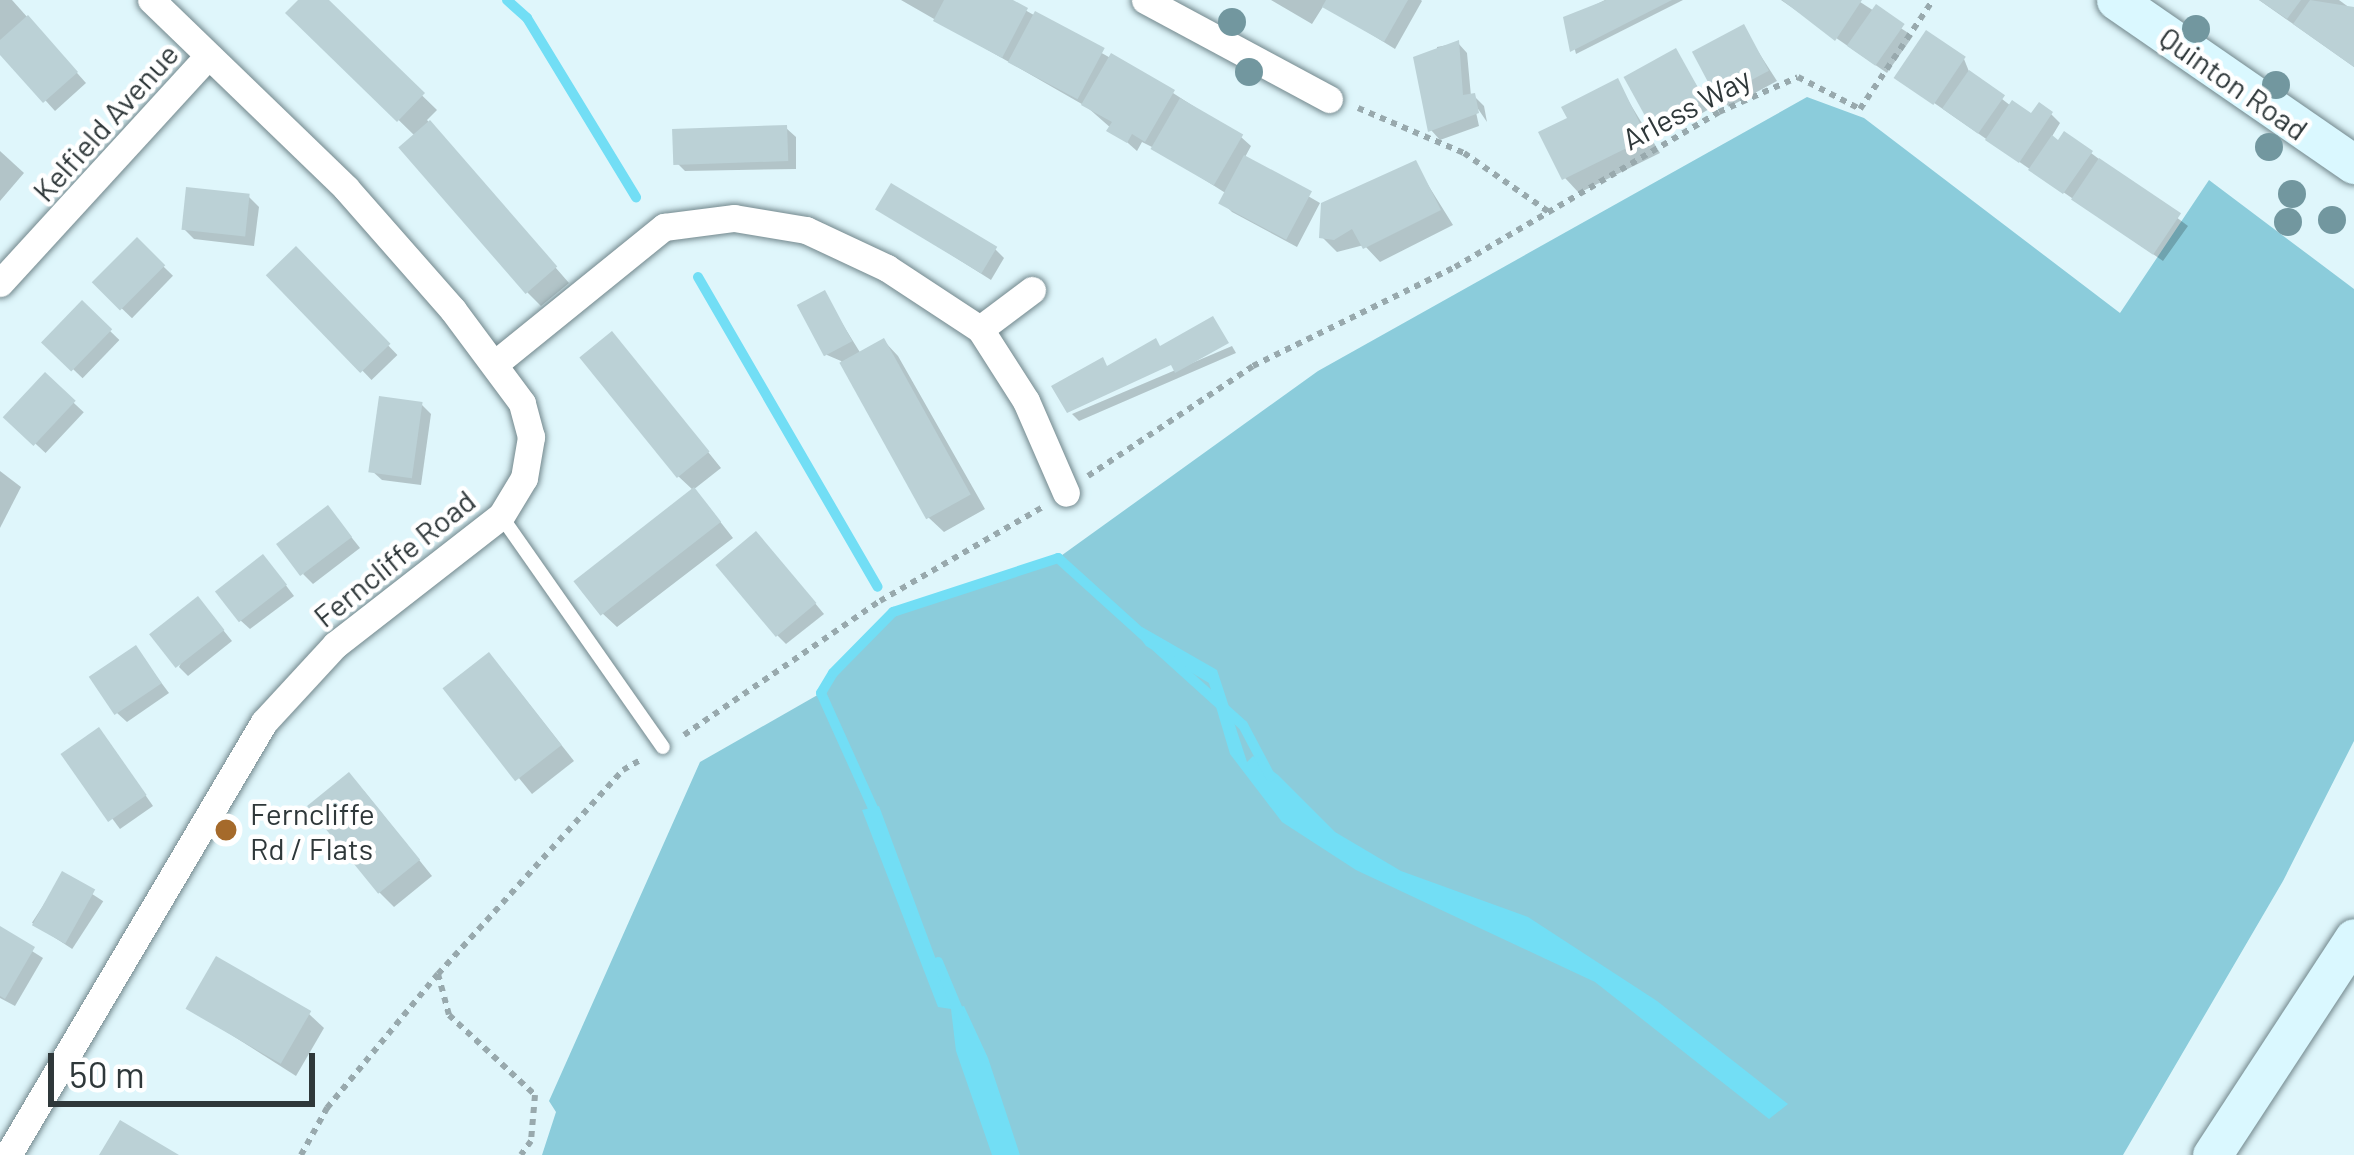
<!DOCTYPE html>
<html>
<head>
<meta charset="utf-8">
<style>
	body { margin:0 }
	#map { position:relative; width:2354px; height:1155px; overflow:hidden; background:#dff6fb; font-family:Barlow,sans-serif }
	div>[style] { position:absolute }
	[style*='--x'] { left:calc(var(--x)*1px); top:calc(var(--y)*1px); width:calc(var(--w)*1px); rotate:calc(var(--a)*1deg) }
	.green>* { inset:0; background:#8bccdb }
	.water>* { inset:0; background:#72def5 }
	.shadow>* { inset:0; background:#0003; transform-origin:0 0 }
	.stream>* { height:10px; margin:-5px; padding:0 5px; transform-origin:5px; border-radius:5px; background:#72def5 }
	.building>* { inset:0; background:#bbd1d6; transform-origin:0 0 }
	.path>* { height:6px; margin-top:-3px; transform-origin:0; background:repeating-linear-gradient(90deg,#98a9ad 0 6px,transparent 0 12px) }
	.roads { filter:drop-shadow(0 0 3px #72878c) drop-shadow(0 0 3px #72878c) }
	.lane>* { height:14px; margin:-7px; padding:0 7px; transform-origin:7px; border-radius:7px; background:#fff }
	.street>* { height:27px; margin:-13.5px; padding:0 13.5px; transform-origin:13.5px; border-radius:13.5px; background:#fff }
	.secondary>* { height:39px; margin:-19.5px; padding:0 19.5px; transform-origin:19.5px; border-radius:19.5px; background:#daf8ff }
	.trees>* { width:28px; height:28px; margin:-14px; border-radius:50%; background:#72979f }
	.dots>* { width:33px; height:33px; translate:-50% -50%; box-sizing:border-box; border:6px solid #fff; border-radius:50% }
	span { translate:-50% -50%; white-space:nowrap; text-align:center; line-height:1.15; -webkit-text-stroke:9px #fff; paint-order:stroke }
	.street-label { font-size:30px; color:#2f383a }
	.poi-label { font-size:30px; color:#2f383a }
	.left { translate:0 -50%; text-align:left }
	.scale { position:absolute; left:48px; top:1053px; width:267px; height:54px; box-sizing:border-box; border:6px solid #2f383a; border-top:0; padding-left:15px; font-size:36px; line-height:42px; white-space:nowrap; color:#2f383a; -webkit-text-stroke:9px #fff; paint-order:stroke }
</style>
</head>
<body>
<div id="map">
	<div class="green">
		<div style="clip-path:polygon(1807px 97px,1864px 118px,2120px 313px,2209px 180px,2354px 289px,2354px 741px,2283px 881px,2123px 1155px,542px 1155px,556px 1112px,549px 1101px,700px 762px,821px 693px,893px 612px,1058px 558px,1318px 371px)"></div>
	</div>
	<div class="water">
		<div style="clip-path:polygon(1142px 627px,1217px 670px,1247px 762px,1253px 756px,1278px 775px,1335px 832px,1401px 871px,1528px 917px,1657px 1001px,1788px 1104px,1769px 1119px,1595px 982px,1356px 870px,1282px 822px,1230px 754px,1209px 683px,1146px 646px,1138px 635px)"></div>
		<div style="clip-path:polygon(879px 806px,954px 1008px,964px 1006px,988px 1058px,1020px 1155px,992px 1155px,956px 1051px,951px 1009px,938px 1007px,862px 810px)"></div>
	</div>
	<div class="shadow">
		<div style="clip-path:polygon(0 0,12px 0,86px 83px,55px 111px,0 50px)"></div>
		<div style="clip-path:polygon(303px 0,324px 0,437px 110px,427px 120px,569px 283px,541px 306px,527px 292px,415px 136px,289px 13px)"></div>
		<div style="clip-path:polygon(901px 0,1007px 0,1173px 93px,1241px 137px,1251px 146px,1244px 159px,1320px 203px,1297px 247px,1232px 212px,1222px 202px,1227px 194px,1156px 149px,1142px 142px,1137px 151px,1087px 107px)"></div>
		<div style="clip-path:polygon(1271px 0,1421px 0,1422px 1px,1395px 49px,1324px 5px,1312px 24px)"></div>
		<div style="clip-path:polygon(1605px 0,1683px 0,1576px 54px,1567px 19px)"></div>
		<div style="clip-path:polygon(1781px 0,1857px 0,1913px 36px,1887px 73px)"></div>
		<div style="clip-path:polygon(2259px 0,2339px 0,2354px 11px,2354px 67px)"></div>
		<div style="clip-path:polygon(1743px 28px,1777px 81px,1729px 107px,1720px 97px)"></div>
		<div style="clip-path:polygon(1458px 43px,1467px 53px,1471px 96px,1474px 96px,1484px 106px,1487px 122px,1474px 103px,1479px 126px,1440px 140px,1431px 130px,1437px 47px)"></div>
		<div style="clip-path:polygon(1675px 52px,1711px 108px,1664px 135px,1655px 126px)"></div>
		<div style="clip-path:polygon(1964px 59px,1970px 74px,2011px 106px,2032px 117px,2051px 114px,2060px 123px,2051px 138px,2091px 153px,2188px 226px,2163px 261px,1898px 78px)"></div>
		<div style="clip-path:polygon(1617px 82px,1660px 153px,1579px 193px,1565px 178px,1571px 120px)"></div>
		<div style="clip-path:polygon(786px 128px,796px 137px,796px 169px,685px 171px,675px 161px)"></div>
		<div style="clip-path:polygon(0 151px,24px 173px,0 201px)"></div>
		<div style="clip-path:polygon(1415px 164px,1453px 225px,1380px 262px,1364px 245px,1337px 252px,1322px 237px)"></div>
		<div style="clip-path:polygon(249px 197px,259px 207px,254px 246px,194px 239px,184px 229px)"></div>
		<div style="clip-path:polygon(879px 209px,995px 249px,1004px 258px,991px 280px)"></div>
		<div style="left:137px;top:241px;width:50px;height:59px;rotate:44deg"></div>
		<div style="left:296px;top:250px;width:146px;height:36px;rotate:46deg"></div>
		<div style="clip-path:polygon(824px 294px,861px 354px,884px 341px,898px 356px,985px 509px,944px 532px,929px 518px,841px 361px,827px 355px)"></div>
		<div style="left:82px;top:304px;width:52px;height:53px;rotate:44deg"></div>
		<div style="clip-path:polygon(1232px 346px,1236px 353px,1079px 421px,1072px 414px)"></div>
		<div style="clip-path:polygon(626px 350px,721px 468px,693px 490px,708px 506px,733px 538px,617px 627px,602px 613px,694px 491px,678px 476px)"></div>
		<div style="left:45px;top:376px;width:53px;height:56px;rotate:43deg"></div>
		<div style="clip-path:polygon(421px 404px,431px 414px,421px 485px,382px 480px,372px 471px)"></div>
		<div style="clip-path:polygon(0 471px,21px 487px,0 528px)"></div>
		<div style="clip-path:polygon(337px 519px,360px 548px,313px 584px,303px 574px)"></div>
		<div style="clip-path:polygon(766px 544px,824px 614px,786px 644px,777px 635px)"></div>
		<div style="clip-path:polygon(272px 567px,294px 596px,250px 629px,240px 620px)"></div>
		<div style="clip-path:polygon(207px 610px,232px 641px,188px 676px,179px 667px)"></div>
		<div style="clip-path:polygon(136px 649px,169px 693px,127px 722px,117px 713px)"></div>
		<div style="clip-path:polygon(503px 671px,574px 761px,532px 794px,446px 689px)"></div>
		<div style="clip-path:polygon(108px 741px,153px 806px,120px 829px,65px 755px)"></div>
		<div style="clip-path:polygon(364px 791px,432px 876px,394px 907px,379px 892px)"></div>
		<div style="left:63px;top:875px;width:48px;height:57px;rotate:33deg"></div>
		<div style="clip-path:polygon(0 931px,43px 958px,15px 1006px,0 998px)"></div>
		<div style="clip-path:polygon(189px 1008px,309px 1014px,324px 1028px,296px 1076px)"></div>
	</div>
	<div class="stream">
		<div style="--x:507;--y:0;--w:27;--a:42"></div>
		<div style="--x:527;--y:18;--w:210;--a:58.7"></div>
		<div style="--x:698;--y:277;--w:358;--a:59.9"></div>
		<div style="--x:877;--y:817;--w:136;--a:-114.3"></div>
		<div style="--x:821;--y:693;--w:23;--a:-59"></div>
		<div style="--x:833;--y:673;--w:86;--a:-45.5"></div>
		<div style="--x:893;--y:612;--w:174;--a:-18.1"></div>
		<div style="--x:1058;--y:558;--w:249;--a:42.1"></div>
		<div style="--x:1243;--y:725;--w:58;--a:62.1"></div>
		<div style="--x:938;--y:962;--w:60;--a:67.3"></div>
	</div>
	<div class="building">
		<div style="clip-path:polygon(298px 0,329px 0,425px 93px,397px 122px,285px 13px)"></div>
		<div style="clip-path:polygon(944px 0,1013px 0,1028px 8px,1002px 58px,933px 21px)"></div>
		<div style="clip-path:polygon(1326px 0,1408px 0,1384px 42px,1322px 7px)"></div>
		<div style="clip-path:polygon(1606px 0,1672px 0,1570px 52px,1563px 17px)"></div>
		<div style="clip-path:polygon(1782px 0,1862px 0,1835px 41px)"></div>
		<div style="clip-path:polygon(2259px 0,2301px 0,2287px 19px)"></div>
		<div style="clip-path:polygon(2310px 0,2354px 7px,2354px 67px,2293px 24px)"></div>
		<div style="left:1876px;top:4px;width:35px;height:51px;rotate:35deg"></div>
		<div style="left:1035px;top:11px;width:79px;height:58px;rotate:28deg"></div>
		<div style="clip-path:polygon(28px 15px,78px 72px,43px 103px,0 55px,0 40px)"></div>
		<div style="left:1744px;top:24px;width:53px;height:59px;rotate:62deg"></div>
		<div style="left:1926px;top:30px;width:48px;height:58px;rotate:34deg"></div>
		<div style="clip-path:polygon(1459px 40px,1463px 95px,1475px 93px,1479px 113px,1428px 132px,1413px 57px)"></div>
		<div style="left:1676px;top:48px;width:57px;height:60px;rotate:61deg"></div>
		<div style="clip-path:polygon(1111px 53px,1175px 90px,1145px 142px,1132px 134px,1127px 143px,1106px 131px,1112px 122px,1081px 105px)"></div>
		<div style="left:1969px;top:70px;width:44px;height:47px;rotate:35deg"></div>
		<div style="clip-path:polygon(1618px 78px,1647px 138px,1562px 180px,1538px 132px,1567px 118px,1561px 107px)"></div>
		<div style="left:1180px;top:98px;width:73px;height:59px;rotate:30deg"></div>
		<div style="clip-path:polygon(2012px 100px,2031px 113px,2039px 102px,2053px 112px,2019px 163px,1985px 140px)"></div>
		<div style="left:430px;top:120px;width:194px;height:42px;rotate:49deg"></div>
		<div style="left:787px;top:125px;width:36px;height:115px;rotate:88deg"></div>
		<div style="clip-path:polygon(2064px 131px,2093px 151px,2063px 194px,2028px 170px,2052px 135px,2058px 140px)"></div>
		<div style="left:1244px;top:155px;width:77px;height:55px;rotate:28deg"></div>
		<div style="left:2099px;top:158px;width:99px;height:50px;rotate:34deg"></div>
		<div style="clip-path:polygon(1416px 160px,1441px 210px,1363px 249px,1352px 229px,1334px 240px,1319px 238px,1321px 203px)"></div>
		<div style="left:891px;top:183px;width:124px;height:31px;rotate:31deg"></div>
		<div style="left:186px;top:187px;width:64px;height:43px;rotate:6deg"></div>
		<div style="left:137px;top:237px;width:40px;height:64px;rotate:45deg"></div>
		<div style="left:296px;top:246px;width:136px;height:42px;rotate:46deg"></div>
		<div style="left:825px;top:290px;width:58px;height:32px;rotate:62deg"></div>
		<div style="left:82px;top:300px;width:42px;height:59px;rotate:44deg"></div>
		<div style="clip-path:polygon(1213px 316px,1229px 343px,1175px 373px,1171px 365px,1067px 413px,1051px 386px,1103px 357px,1107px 366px,1156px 338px,1160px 346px)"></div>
		<div style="left:612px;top:331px;width:155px;height:42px;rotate:51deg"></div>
		<div style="left:884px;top:338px;width:179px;height:51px;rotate:61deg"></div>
		<div style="left:45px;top:372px;width:42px;height:62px;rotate:43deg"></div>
		<div style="left:379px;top:396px;width:44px;height:77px;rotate:8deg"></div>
		<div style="left:694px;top:487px;width:44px;height:153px;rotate:52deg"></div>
		<div style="left:328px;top:505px;width:40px;height:65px;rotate:53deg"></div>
		<div style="left:756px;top:531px;width:94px;height:53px;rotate:50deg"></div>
		<div style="left:263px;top:554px;width:39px;height:61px;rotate:52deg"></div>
		<div style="left:198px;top:596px;width:43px;height:62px;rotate:52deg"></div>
		<div style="left:136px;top:645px;width:46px;height:57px;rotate:56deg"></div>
		<div style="left:489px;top:652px;width:118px;height:59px;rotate:52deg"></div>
		<div style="left:99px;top:727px;width:83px;height:47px;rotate:55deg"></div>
		<div style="left:349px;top:772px;width:113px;height:54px;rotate:51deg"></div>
		<div style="left:62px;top:871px;width:38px;height:62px;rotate:29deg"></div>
		<div style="clip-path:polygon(0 926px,35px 947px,5px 999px,0 996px)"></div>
		<div style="left:216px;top:956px;width:110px;height:61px;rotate:30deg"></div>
		<div style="clip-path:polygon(120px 1120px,179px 1155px,99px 1155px)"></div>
	</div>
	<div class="path">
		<div style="--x:1358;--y:108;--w:115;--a:23"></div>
		<div style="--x:1464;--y:153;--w:103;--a:34.8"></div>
		<div style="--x:1088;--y:476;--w:198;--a:-33.7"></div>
		<div style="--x:1253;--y:366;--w:225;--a:-26.1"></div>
		<div style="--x:1455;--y:267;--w:306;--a:-30.4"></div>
		<div style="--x:1719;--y:112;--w:86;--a:-23.9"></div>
		<div style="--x:1798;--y:77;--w:70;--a:27.3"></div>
		<div style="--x:1860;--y:109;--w:131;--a:-56.2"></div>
		<div style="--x:684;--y:735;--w:237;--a:-34.4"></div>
		<div style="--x:880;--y:601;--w:188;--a:-30"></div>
		<div style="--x:438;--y:974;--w:42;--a:75"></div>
		<div style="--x:449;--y:1015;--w:117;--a:42.9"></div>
		<div style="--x:535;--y:1095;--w:46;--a:95"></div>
		<div style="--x:531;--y:1141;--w:17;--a:126"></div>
		<div style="--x:301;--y:1155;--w:54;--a:-61"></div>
		<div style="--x:327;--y:1108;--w:174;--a:-50.4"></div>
		<div style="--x:438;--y:974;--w:275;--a:-47.8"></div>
		<div style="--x:623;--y:770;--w:22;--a:-30"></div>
	</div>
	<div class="roads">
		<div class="lane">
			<div style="--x:501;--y:516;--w:282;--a:55"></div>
		</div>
		<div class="street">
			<div style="--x:1145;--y:0;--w:209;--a:28.3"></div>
			<div style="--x:0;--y:283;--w:308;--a:-47.5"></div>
			<div style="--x:980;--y:329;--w:65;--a:-36.9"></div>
			<div style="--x:497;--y:362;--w:215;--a:-39"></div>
			<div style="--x:664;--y:227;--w:71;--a:-7.3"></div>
			<div style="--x:734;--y:218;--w:73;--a:9.5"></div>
			<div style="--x:806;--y:230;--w:89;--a:25.1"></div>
			<div style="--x:887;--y:268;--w:111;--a:33.3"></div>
			<div style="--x:980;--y:329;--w:85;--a:57.4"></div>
			<div style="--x:1026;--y:401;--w:100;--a:66.5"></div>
			<div style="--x:8;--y:1155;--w:503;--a:-59.41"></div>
			<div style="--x:264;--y:722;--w:105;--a:-47.3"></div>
			<div style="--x:335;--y:645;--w:210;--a:-37.9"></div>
			<div style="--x:501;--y:516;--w:44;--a:-58.8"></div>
			<div style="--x:524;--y:478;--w:42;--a:-80.3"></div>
			<div style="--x:531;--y:437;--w:35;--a:-105"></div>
			<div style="--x:522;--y:403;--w:116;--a:-126.6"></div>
			<div style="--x:453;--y:310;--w:162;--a:-131.3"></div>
			<div style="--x:346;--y:188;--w:271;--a:-136"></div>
		</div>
		<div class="secondary">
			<div style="--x:2116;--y:0;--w:289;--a:34.6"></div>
			<div style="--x:2212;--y:1155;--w:259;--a:-56.8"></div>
		</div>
	</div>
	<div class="trees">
		<div style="left:1232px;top:22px"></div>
		<div style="left:2196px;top:29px"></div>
		<div style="left:1249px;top:72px"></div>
		<div style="left:2276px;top:85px"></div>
		<div style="left:2269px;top:147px"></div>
		<div style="left:2292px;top:194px"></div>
		<div style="left:2332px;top:220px"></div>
		<div style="left:2288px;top:222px"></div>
	</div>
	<div class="dots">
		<div style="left:226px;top:830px;background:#a56a2b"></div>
	</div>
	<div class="street-label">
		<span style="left:2234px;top:83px;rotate:35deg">Quinton Road</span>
		<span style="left:1686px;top:108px;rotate:-28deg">Arless Way</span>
		<span style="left:105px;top:122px;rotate:-48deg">Kelfield Avenue</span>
		<span style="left:394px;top:558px;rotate:-39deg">Ferncliffe Road</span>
	</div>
	<div class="poi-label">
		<span class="left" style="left:250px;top:830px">Ferncliffe<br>Rd / Flats</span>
	</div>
	<div class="scale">50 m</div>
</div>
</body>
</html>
